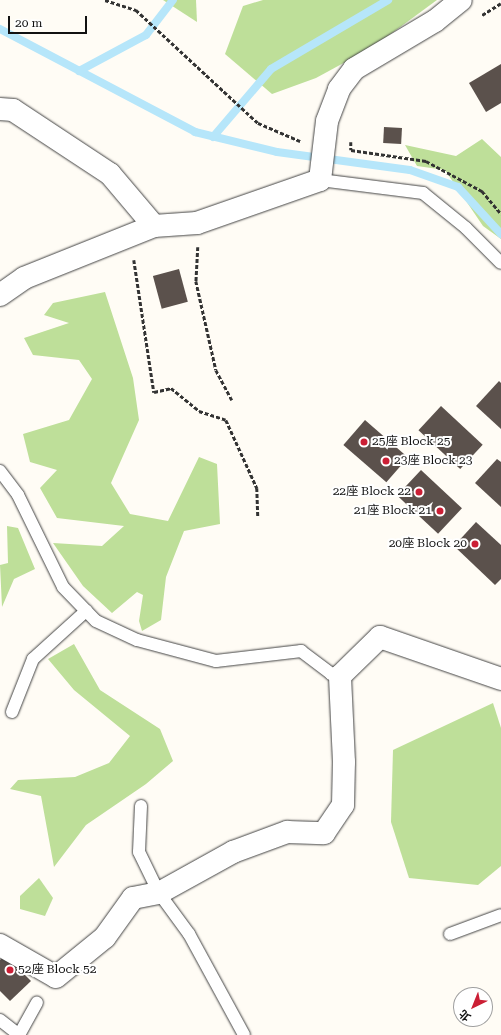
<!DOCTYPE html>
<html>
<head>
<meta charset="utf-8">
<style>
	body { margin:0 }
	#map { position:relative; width:501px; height:1035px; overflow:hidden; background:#fffcf5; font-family:"Roboto Serif","Noto Sans TC",serif }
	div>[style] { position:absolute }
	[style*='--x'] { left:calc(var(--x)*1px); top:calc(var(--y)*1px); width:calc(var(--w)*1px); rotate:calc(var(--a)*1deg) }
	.forest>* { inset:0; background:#bedf99 }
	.stream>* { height:8px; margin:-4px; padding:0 4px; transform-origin:4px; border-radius:4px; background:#b6e6fa }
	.building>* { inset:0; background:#5b514c; transform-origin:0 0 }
	.path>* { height:2.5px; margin-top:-1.25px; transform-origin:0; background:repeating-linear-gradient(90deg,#333 0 4px,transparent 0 6px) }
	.roads { filter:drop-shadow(0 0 1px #444) drop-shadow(0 0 1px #444) }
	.service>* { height:12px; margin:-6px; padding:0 6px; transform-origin:6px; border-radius:6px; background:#fff }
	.minor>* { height:22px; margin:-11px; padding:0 11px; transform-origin:11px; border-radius:11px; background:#fff }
	.dots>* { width:11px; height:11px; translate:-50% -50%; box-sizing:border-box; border:2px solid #fff; border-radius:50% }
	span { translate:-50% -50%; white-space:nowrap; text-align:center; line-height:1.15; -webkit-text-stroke:4px #fff; paint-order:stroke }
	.poi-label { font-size:12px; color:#111 }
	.left { translate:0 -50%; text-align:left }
	.right { translate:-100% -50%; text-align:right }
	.north { position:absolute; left:453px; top:987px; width:40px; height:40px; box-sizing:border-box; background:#fff; border:1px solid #a0a0a0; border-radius:50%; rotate:223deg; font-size:11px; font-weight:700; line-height:16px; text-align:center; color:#111 }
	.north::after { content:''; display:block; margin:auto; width:14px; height:18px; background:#cb1f35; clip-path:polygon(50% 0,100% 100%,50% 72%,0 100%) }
	.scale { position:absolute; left:8px; top:16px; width:79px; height:18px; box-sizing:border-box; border:2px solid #111; border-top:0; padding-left:5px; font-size:12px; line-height:14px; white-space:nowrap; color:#111; -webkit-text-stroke:3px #fff; paint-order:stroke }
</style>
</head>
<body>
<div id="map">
	<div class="forest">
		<div style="clip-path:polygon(163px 0,196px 0,197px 22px)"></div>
		<div style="clip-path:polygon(263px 0,437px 0,373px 47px,316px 78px,272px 94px,225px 54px,243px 6px)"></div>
		<div style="clip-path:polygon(482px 139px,501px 157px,501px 239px,483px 226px,445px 170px,417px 166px,405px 145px,456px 156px)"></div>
		<div style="clip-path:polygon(105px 292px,133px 378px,139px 420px,111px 483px,130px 514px,168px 521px,199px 457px,217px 464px,220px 524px,184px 531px,166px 577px,161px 620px,142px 631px,139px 621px,143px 595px,137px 592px,112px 613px,83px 586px,53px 543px,102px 546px,124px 526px,57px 518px,40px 488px,57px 470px,30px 462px,23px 434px,69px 420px,92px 379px,79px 360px,33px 355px,24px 338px,69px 323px,44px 315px,53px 303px)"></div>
		<div style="clip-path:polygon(7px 526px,18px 528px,35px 569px,14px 579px,2px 607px,0 565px,8px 563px)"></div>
		<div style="clip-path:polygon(74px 644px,100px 690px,160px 729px,173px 761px,146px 784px,86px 825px,54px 867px,41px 796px,10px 789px,18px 780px,75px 777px,109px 763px,130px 736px,74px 690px,48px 659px)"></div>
		<div style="clip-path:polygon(493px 703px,501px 728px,501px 866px,478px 885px,409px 878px,391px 822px,393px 750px)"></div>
		<div style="clip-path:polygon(39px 878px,53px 898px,45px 916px,20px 909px,20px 896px)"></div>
	</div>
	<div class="stream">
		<div style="--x:0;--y:29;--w:221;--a:27.8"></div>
		<div style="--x:195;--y:132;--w:84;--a:13.7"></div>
		<div style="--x:277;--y:152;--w:134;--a:7.7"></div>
		<div style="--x:410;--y:170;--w:51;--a:19.5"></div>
		<div style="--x:458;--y:187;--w:64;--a:47.5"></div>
		<div style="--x:79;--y:71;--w:76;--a:-28.2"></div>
		<div style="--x:146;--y:35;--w:44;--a:-52.4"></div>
		<div style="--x:213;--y:137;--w:89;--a:-49.5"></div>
		<div style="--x:271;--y:69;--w:136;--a:-30.5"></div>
	</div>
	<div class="building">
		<div style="clip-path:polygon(501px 64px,501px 103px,486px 112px,469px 83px)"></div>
		<div style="left:384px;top:127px;width:18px;height:16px;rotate:3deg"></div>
		<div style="left:179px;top:269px;width:34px;height:27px;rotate:75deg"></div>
		<div style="clip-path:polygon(499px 381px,501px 383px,501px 429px,476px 406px)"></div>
		<div style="left:441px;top:406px;width:57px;height:33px;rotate:43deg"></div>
		<div style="left:365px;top:420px;width:57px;height:33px;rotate:41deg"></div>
		<div style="clip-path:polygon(497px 459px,501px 462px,501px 507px,475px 483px)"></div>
		<div style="left:421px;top:470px;width:56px;height:35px;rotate:43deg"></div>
		<div style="clip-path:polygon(476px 522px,501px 545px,501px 579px,495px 585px,454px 546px)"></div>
		<div style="clip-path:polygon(5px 955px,31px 981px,10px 1001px,0 991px,0 960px)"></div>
	</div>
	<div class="path">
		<div style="--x:105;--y:0;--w:33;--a:18"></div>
		<div style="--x:136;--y:10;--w:166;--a:42.8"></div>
		<div style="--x:258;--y:123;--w:46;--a:23.2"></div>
		<div style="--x:482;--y:15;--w:22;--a:-32"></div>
		<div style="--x:351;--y:142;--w:8;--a:90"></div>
		<div style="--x:351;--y:150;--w:76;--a:8.3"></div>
		<div style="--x:426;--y:161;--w:64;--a:28.2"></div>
		<div style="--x:482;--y:191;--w:30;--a:50"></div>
		<div style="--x:198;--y:247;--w:34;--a:93"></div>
		<div style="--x:196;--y:281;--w:91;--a:77.3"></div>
		<div style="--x:216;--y:370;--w:34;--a:62"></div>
		<div style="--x:134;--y:260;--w:134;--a:81.4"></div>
		<div style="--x:154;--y:392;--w:17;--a:-13"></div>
		<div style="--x:171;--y:388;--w:36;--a:39"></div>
		<div style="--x:199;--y:411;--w:28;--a:18"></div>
		<div style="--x:226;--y:420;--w:75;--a:65.5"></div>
		<div style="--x:257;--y:488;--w:28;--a:88"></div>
	</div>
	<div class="roads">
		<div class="service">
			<div style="--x:320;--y:180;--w:104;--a:7.2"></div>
			<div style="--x:423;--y:193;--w:55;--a:39.1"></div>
			<div style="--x:466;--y:228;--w:49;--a:45"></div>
			<div style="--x:0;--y:471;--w:30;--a:53"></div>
			<div style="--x:18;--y:495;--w:102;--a:63.9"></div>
			<div style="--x:63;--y:587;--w:47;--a:45.9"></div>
			<div style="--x:96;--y:621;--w:45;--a:24.9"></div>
			<div style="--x:137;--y:640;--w:82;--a:14.9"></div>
			<div style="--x:216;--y:661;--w:86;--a:-6.7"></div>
			<div style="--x:301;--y:651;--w:38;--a:37"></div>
			<div style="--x:331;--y:674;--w:9;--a:13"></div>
			<div style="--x:12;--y:712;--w:57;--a:-68.4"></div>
			<div style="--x:33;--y:659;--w:72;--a:-42.2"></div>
			<div style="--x:141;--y:806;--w:46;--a:92.5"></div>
			<div style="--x:139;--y:852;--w:46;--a:64"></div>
			<div style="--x:159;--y:893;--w:51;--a:53.8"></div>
			<div style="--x:189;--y:934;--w:115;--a:61.4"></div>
			<div style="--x:450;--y:934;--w:54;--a:-20.4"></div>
			<div style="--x:0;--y:1020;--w:24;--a:38"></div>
			<div style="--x:19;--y:1035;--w:37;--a:-61"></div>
		</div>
		<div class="minor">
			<div style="--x:0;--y:109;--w:13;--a:4"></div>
			<div style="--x:13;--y:110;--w:116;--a:33.4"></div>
			<div style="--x:110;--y:174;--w:68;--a:49.8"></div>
			<div style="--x:0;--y:295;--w:29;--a:-35"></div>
			<div style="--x:24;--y:278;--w:140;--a:-21.8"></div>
			<div style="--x:154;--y:226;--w:43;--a:-4"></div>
			<div style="--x:197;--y:223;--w:130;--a:-19.3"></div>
			<div style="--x:320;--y:180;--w:59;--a:-83.2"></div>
			<div style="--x:327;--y:121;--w:34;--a:-69"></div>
			<div style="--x:339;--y:89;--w:25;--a:-53"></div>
			<div style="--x:354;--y:69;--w:94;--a:-30.7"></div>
			<div style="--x:435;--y:21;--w:33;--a:-39"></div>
			<div style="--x:0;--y:945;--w:64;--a:29.7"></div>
			<div style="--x:56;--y:977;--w:63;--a:-39.2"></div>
			<div style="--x:105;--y:937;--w:48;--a:-54.3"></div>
			<div style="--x:133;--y:898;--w:26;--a:-11"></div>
			<div style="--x:159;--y:893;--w:85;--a:-29"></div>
			<div style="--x:233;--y:852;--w:58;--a:-20.3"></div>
			<div style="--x:287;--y:832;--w:37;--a:2"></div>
			<div style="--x:324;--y:833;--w:34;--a:-56"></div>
			<div style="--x:343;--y:805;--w:43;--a:-88.7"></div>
			<div style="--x:344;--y:762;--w:86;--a:-92.7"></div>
			<div style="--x:340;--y:676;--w:56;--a:-44.3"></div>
			<div style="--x:380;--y:637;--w:128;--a:19.1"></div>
		</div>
	</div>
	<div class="dots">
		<div style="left:364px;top:442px;background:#cb1f35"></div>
		<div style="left:386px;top:461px;background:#cb1f35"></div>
		<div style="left:419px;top:492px;background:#cb1f35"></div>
		<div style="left:440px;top:511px;background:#cb1f35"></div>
		<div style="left:475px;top:544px;background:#cb1f35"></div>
		<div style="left:10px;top:970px;background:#cb1f35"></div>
	</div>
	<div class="poi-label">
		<span class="left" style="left:372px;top:442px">25座 Block 25</span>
		<span class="left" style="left:394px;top:461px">23座 Block 23</span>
		<span class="right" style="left:411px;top:492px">22座 Block 22</span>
		<span class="right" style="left:432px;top:511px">21座 Block 21</span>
		<span class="right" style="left:467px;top:544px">20座 Block 20</span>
		<span class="left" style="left:18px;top:970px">52座 Block 52</span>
	</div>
	<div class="north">北</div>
	<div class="scale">20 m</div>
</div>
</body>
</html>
